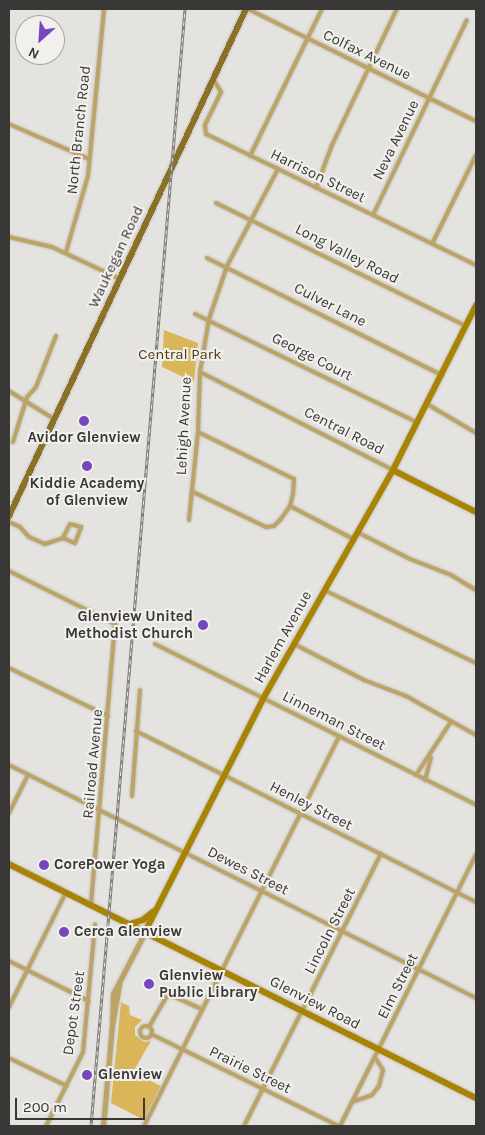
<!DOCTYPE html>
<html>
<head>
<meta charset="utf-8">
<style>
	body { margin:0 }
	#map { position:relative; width:485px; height:1135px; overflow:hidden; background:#e5e3df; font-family:Karla,sans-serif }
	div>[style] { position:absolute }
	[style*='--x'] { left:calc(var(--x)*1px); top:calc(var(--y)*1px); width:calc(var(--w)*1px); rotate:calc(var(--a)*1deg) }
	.green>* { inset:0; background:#dab659 }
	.roads { filter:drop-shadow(0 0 1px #c3c1bd) drop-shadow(0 0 1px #c3c1bd) }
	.minor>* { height:4px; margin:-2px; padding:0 2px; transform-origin:2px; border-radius:2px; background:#bca467 }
	.minor>.ring { margin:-2px; padding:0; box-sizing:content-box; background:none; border:4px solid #bca467; border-radius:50% }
	.tertiary>* { height:5px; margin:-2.5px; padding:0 2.5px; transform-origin:2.5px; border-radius:2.5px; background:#bca467 }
	.secondary>* { height:5.5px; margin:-2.75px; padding:0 2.75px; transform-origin:2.75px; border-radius:2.75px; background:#a98303 }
	.primary>* { height:6px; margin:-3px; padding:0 3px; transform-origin:3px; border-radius:3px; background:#8b7027 }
	.rail>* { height:3px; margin-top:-1.5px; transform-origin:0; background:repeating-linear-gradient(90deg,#f2f0ec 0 4px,#7d7b79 0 8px); box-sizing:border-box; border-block:1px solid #7d7b79 }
	.dots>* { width:14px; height:14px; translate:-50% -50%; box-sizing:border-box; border:2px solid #f2f0ec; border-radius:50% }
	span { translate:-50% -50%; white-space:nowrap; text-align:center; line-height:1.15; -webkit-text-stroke:4px #f2f0ec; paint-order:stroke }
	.street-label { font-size:15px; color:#393837 }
	.park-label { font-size:15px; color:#4b3b0f }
	.poi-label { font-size:15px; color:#393837; font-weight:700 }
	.right { translate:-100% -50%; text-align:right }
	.left { translate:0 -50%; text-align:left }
	.frame { position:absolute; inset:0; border:10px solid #393837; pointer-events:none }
	.north { position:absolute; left:15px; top:15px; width:50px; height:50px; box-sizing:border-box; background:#f2f0ec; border:1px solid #a8a6a4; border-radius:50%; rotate:206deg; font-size:14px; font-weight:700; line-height:20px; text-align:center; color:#393837 }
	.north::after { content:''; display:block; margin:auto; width:18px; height:22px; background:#7646be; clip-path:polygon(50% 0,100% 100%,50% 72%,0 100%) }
	.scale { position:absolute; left:15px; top:1098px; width:130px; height:22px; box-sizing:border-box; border:2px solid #393837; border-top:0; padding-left:6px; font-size:15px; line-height:18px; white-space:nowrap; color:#393837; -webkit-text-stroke:4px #f2f0ec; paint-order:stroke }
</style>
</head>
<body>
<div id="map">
	<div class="green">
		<div style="clip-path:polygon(164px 330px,198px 343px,194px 382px,162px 367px)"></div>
		<div style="clip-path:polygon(121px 1002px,129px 1006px,130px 1015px,142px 1020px,135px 1027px,135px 1035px,144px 1042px,151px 1041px,133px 1072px,161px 1086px,144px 1120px,111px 1103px)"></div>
	</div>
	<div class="roads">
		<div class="minor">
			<div style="--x:248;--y:9;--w:254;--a:26.2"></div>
			<div style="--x:213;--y:79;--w:15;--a:58"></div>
			<div style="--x:221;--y:92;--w:37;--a:116"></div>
			<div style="--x:205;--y:125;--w:9;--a:84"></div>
			<div style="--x:206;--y:134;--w:300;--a:25.9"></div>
			<div style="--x:9;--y:124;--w:87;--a:23.6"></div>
			<div style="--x:250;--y:156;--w:164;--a:-63.9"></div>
			<div style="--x:316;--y:188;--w:46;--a:-69.6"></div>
			<div style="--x:332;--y:145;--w:151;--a:-64.5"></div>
			<div style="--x:216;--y:203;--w:279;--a:26.2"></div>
			<div style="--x:373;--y:215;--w:216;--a:-64.3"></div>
			<div style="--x:9;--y:237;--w:44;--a:13.1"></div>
			<div style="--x:52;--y:247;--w:75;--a:25.2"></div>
			<div style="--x:432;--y:244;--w:99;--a:-63.7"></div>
			<div style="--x:66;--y:252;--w:79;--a:-73.9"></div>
			<div style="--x:88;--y:176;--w:168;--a:-84.5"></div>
			<div style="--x:207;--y:258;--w:263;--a:26.5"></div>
			<div style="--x:195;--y:314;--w:248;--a:26"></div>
			<div style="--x:200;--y:372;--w:216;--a:26.9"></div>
			<div style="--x:9;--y:391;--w:53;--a:31.9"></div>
			<div style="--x:427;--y:404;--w:57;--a:30.6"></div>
			<div style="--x:13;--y:442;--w:47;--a:-72.7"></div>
			<div style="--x:27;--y:397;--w:13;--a:-48"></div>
			<div style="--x:36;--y:387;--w:55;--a:-68.6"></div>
			<div style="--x:193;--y:492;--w:81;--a:25.6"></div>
			<div style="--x:266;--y:527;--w:8;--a:-7"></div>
			<div style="--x:274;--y:526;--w:8;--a:-45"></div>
			<div style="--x:280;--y:520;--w:17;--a:-54"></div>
			<div style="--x:290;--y:506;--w:12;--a:-76"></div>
			<div style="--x:293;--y:494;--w:15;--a:-86"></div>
			<div style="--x:294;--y:479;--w:107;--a:-153.9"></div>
			<div style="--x:290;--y:506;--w:71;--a:27.6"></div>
			<div style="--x:189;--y:520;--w:88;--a:-84.2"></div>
			<div style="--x:198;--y:432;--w:60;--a:-88.1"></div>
			<div style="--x:200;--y:372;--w:54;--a:-80.4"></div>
			<div style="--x:209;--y:319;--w:56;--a:-71.2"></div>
			<div style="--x:227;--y:266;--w:110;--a:-62.3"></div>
			<div style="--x:9;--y:522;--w:12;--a:24"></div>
			<div style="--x:20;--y:527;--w:13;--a:48"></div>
			<div style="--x:29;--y:537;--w:17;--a:24"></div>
			<div style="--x:45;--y:544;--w:19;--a:-18"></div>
			<div style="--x:63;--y:538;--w:13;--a:23"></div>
			<div style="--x:75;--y:543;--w:17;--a:-69"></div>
			<div style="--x:81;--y:527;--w:11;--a:-165"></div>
			<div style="--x:70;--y:524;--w:16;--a:117"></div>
			<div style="--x:357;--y:532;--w:59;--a:27"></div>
			<div style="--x:410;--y:559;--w:44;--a:21.3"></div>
			<div style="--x:451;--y:575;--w:29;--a:31"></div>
			<div style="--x:9;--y:571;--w:119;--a:26.6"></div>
			<div style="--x:115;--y:624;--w:282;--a:94.9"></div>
			<div style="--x:324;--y:590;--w:169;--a:25.7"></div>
			<div style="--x:155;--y:644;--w:359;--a:26.6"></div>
			<div style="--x:294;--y:644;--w:79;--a:27.2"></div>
			<div style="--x:364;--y:680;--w:45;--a:20.9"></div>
			<div style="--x:406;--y:696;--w:80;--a:29.1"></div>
			<div style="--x:9;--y:668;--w:110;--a:25.9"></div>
			<div style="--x:136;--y:731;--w:381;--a:26.7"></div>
			<div style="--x:9;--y:765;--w:522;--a:26.52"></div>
			<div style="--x:416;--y:775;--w:62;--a:-56.8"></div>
			<div style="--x:425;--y:780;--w:23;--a:-75"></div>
			<div style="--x:132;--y:796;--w:106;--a:-85.7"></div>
			<div style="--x:9;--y:813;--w:42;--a:-63.4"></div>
			<div style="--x:9;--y:961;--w:89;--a:26.6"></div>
			<div style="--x:9;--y:1007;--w:128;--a:-63.6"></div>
			<div class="ring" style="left:140px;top:1026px;width:8px;height:8px"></div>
			<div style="--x:149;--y:1027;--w:38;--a:-60"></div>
			<div style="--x:168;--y:994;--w:37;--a:24"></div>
			<div style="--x:151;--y:1034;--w:209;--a:26.1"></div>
			<div style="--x:9;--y:1058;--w:64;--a:25.8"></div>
			<div style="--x:352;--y:1102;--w:21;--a:-19"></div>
			<div style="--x:372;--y:1095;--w:11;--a:-52"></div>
			<div style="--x:379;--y:1086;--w:16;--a:-76"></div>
			<div style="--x:383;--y:1070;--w:15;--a:-122"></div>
			<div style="--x:46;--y:1126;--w:83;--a:-63.4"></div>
			<div style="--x:83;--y:1052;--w:128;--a:-84.6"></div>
			<div style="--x:144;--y:1126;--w:435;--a:-63.4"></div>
			<div style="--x:244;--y:1126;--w:305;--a:-63.3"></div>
			<div style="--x:340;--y:1126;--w:303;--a:-63.4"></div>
		</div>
		<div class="tertiary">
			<div style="--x:112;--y:1024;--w:30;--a:-88"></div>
			<div style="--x:113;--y:994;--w:70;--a:-62.7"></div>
			<div style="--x:103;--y:1126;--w:101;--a:-84.9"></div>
			<div style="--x:112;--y:1025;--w:41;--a:-80.1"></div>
		</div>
		<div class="secondary">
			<div style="--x:393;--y:470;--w:93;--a:26.8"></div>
			<div style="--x:9;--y:864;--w:522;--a:26.61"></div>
			<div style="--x:130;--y:924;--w:14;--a:-17"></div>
			<div style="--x:143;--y:920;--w:14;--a:-39"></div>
			<div style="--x:145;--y:932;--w:261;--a:-63.1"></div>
			<div style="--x:263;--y:699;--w:263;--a:-60.4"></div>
			<div style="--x:393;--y:470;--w:184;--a:-63.2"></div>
		</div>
		<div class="primary">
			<div style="--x:9;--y:516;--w:560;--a:-64.95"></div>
		</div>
	</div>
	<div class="rail">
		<div style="--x:91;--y:1126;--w:1121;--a:-85.19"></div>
	</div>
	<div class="dots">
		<div style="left:84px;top:421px;background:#7646be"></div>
		<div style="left:87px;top:466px;background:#7646be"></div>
		<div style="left:203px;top:625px;background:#7646be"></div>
		<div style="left:44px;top:865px;background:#7646be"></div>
		<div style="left:64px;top:932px;background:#7646be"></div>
		<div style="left:149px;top:984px;background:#7646be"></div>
		<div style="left:87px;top:1075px;background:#7646be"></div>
	</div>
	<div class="street-label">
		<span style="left:367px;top:55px;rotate:26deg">Colfax Avenue</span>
		<span style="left:79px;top:130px;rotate:-84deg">North Branch Road</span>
		<span style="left:396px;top:140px;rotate:-64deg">Neva Avenue</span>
		<span style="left:318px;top:176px;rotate:26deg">Harrison Street</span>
		<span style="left:347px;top:254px;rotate:27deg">Long Valley Road</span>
		<span style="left:116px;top:257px;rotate:-65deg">Waukegan Road</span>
		<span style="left:330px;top:305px;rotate:27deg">Culver Lane</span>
		<span style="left:312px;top:357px;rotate:27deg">George Court</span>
		<span style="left:184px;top:426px;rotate:-87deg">Lehigh Avenue</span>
		<span style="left:344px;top:431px;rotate:27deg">Central Road</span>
		<span style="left:283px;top:637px;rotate:-61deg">Harlem Avenue</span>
		<span style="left:334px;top:721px;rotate:27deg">Linneman Street</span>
		<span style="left:93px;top:764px;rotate:-85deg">Railroad Avenue</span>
		<span style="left:311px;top:806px;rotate:27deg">Henley Street</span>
		<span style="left:248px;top:871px;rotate:27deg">Dewes Street</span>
		<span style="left:330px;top:931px;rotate:-63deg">Lincoln Street</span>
		<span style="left:398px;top:986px;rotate:-63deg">Elm Street</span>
		<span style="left:315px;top:1003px;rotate:27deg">Glenview Road</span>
		<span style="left:74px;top:1013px;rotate:-82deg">Depot Street</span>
		<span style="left:250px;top:1070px;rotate:26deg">Prairie Street</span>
	</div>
	<div class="park-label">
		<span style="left:180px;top:355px">Central Park</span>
	</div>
	<div class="poi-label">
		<span style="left:84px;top:438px">Avidor Glenview</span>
		<span style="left:87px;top:492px">Kiddie Academy<br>of Glenview</span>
		<span class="right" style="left:193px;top:625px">Glenview United<br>Methodist Church</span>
		<span class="left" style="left:54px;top:865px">CorePower Yoga</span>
		<span class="left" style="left:74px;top:932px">Cerca Glenview</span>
		<span class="left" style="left:159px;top:984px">Glenview<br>Public Library</span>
		<span class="left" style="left:98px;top:1075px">Glenview</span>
	</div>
	<div class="frame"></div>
	<div class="north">N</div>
	<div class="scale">200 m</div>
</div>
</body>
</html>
